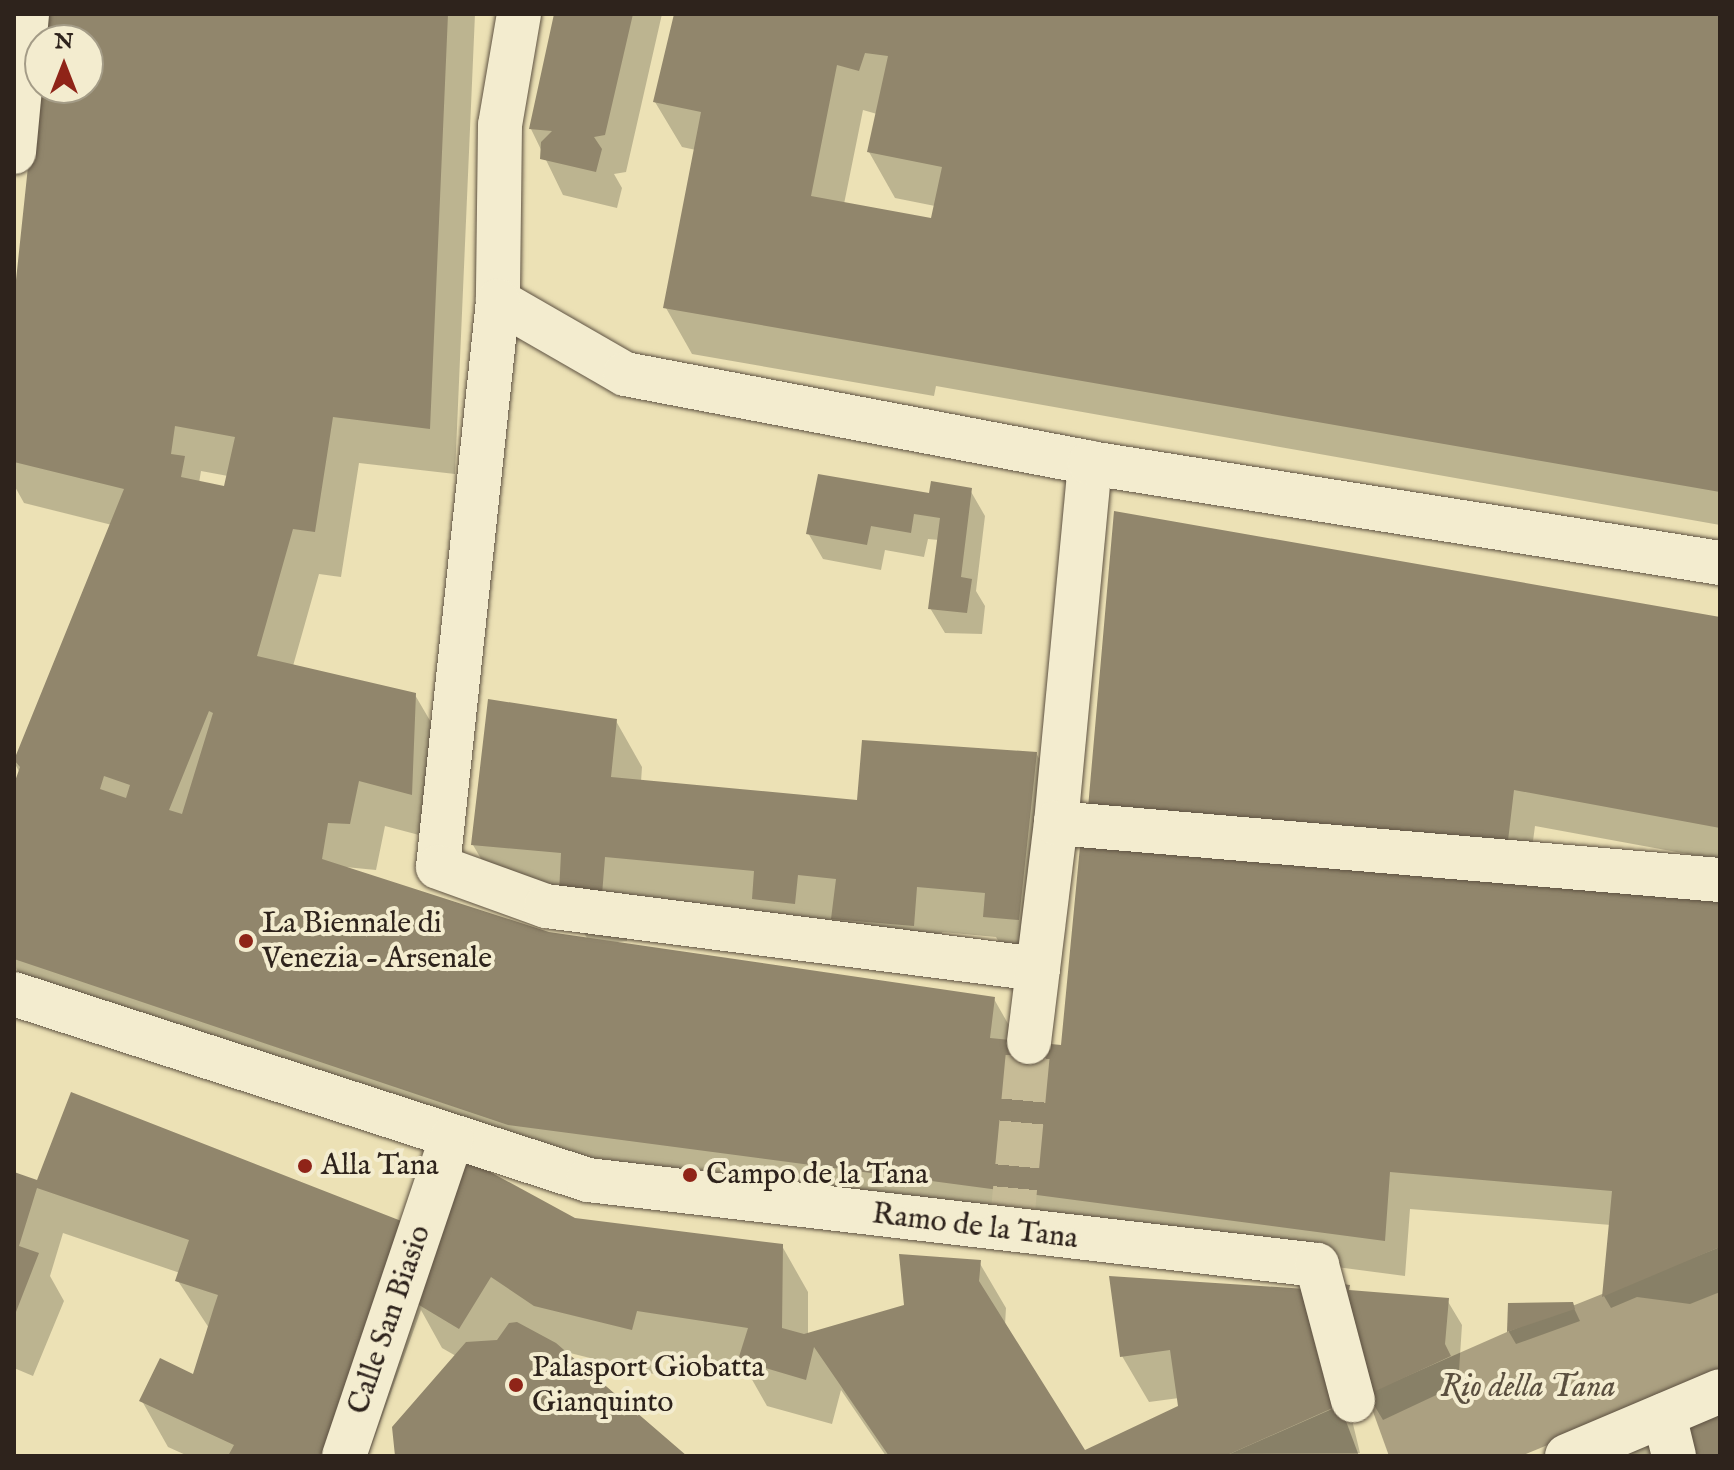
<!DOCTYPE html>
<html>
<head>
<meta charset="utf-8">
<style>
	body { margin:0 }
	#map { position:relative; width:1734px; height:1470px; overflow:hidden; background:#ece1b5; font-family:"IM FELL English",serif }
	div>[style] { position:absolute }
	[style*='--x'] { left:calc(var(--x)*1px); top:calc(var(--y)*1px); width:calc(var(--w)*1px); rotate:calc(var(--a)*1deg) }
	.water>* { inset:0; background:#aba081 }
	.pier>* { inset:0; background:#ece1b5 }
	.shadow>* { inset:0; background:#0003 }
	.building>* { inset:0; background:#91866c }
	.minor-tunnel>* { height:44px; margin-top:-22px; transform-origin:0; background:repeating-linear-gradient(90deg,#c6bb96 0 44px,transparent 0 66px) }
	.roads { filter:drop-shadow(0 0 2px #5e5242) drop-shadow(0 0 2px #5e5242) }
	.minor>* { height:44px; margin:-22px; padding:0 22px; transform-origin:22px; border-radius:22px; background:#f3eccf }
	.dots>* { width:22px; height:22px; translate:-50% -50%; box-sizing:border-box; border:4px solid #f3eccf; border-radius:50% }
	span { translate:-50% -50%; white-space:nowrap; text-align:center; line-height:1.15; -webkit-text-stroke:8px #f3eccf; paint-order:stroke }
	.poi-label { font-size:30px; color:#2e231c }
	.left { translate:0 -50%; text-align:left }
	.street-label { font-size:30px; color:#2e231c }
	.water-label { font-size:32px; color:#5a4f3f; font-style:italic }
	.frame { position:absolute; inset:0; border:16px solid #2e231c; pointer-events:none }
	.north { position:absolute; left:24px; top:24px; width:80px; height:80px; box-sizing:border-box; background:#f3eccf; border:2px solid #a49c87; border-radius:50%; rotate:0deg; font-size:22px; font-weight:700; line-height:32px; text-align:center; color:#2e231c }
	.north::after { content:''; display:block; margin:auto; width:28px; height:36px; background:#8f2418; clip-path:polygon(50% 0,100% 100%,50% 72%,0 100%) }
</style>
</head>
<body>
<div id="map">
	<div class="water">
		<div style="clip-path:polygon(1720px 1247px,1720px 1371px,1572px 1435px,1521px 1456px,1225px 1456px,1507px 1332px)"></div>
	</div>
	<div class="pier">
		<div style="clip-path:polygon(1367px 1395px,1389px 1456px,1359px 1456px,1340px 1405px)"></div>
	</div>
	<div class="shadow">
		<div style="clip-path:polygon(evenodd,46px 14px,475px 14px,455px 474px,359px 463px,341px 577px,319px 574px,293px 666px,415px 695px,442px 741px,438px 840px,385px 826px,376px 870px,345px 867px,548px 934px,588px 940px,563px 896px,500px 891px,473px 845px,616px 721px,642px 767px,641px 782px,859px 802px,1036px 753px,1062px 799px,1044px 965px,1011px 963px,996px 937px,942px 932px,940px 971px,631px 902px,627px 941px,609px 943px,994px 999px,1015px 1036px,1063px 1048px,1720px 619px,1720px 860px,1535px 826px,1528px 879px,1720px 897px,1720px 1292px,1690px 1304px,1637px 1297px,1611px 1308px,1604px 1296px,1611px 1225px,1410px 1209px,1405px 1276px,530px 1161px,30px 993px,14px 965px,14px 789px,20px 773px,15px 764px,112px 525px,24px 503px,14px 485px,14px 350px,40px 88px,88px 88px,88px 40px,46px 14px,201px 471px,228px 476px,226px 489px,199px 483px,201px 471px)"></div>
		<div style="clip-path:polygon(557px 14px,662px 14px,626px 172px,614px 174px,622px 188px,617px 208px,563px 195px,531px 129px)"></div>
		<div style="clip-path:polygon(evenodd,676px 14px,1720px 16px,1720px 525px,936px 386px,934px 396px,692px 354px,666px 308px,696px 150px,682px 147px,655px 102px,676px 14px,863px 110px,877px 114px,869px 152px,895px 198px,935px 206px,932px 220px,844px 204px,863px 110px)"></div>
		<div style="clip-path:polygon(970px 490px,985px 516px,976px 591px,985px 606px,982px 634px,945px 633px,930px 608px,939px 540px,928px 539px,924px 557px,885px 550px,881px 570px,823px 559px,808px 533px,930px 496px)"></div>
		<div style="clip-path:polygon(14px 1174px,39px 1183px,408px 1225px,574px 1220px,782px 1246px,808px 1292px,808px 1335px,906px 1306px,979px 1262px,1006px 1308px,1005px 1325px,1085px 1452px,1181px 1407px,1179px 1398px,1149px 1402px,1122px 1356px,1111px 1278px,1332px 1337px,1360px 1453px,886px 1456px,841px 1390px,832px 1424px,767px 1406px,746px 1369px,663px 1356px,658px 1375px,562px 1351px,684px 1456px,397px 1456px,456px 1356px,442px 1348px,421px 1310px,368px 1456px,188px 1456px,168px 1447px,142px 1401px,194px 1376px,209px 1328px,178px 1281px,180px 1273px,63px 1233px,50px 1276px,64px 1301px,33px 1376px,14px 1368px)"></div>
		<div style="clip-path:polygon(1344px 1286px,1352px 1292px,1447px 1300px,1462px 1325px,1459px 1371px,1464px 1382px,1383px 1420px,1368px 1395px)"></div>
		<div style="clip-path:polygon(1572px 1304px,1580px 1321px,1516px 1344px,1509px 1332px,1510px 1305px)"></div>
		<div style="clip-path:polygon(1661px 1436px,1673px 1456px,1617px 1456px)"></div>
	</div>
	<div class="building">
		<div style="clip-path:polygon(evenodd,44px 14px,448px 14px,430px 429px,333px 417px,315px 532px,293px 529px,257px 656px,416px 693px,412px 795px,359px 781px,350px 824px,328px 823px,322px 859px,549px 932px,995px 997px,990px 1038px,1061px 1045px,1081px 836px,1720px 894px,1720px 1247px,1602px 1297px,1612px 1191px,1390px 1172px,1385px 1241px,508px 1125px,14px 959px,14px 784px,20px 767px,14px 760px,124px 489px,14px 462px,14px 299px,38px 72px,40px 88px,88px 88px,88px 40px,41px 40px,44px 14px,175px 426px,235px 437px,224px 486px,181px 477px,185px 456px,171px 454px,175px 426px,44px 14px,209px 711px,213px 713px,182px 814px,169px 810px,209px 711px,44px 14px,104px 776px,130px 785px,126px 798px,100px 789px,104px 776px)"></div>
		<div style="clip-path:polygon(554px 14px,633px 14px,605px 135px,594px 137px,602px 149px,596px 172px,540px 159px,541px 142px,552px 131px,529px 129px)"></div>
		<div style="clip-path:polygon(evenodd,674px 14px,1720px 16px,1720px 492px,663px 308px,701px 112px,653px 102px,674px 14px,865px 53px,888px 56px,867px 152px,942px 167px,931px 218px,811px 196px,837px 65px,859px 71px,865px 53px)"></div>
		<div style="clip-path:polygon(818px 474px,929px 493px,931px 481px,972px 488px,961px 577px,972px 579px,967px 613px,928px 609px,940px 518px,914px 514px,911px 533px,871px 526px,867px 545px,806px 534px)"></div>
		<div style="clip-path:polygon(1114px 511px,1720px 617px,1720px 828px,1514px 790px,1507px 849px,1088px 808px)"></div>
		<div style="clip-path:polygon(488px 699px,617px 719px,611px 777px,857px 800px,862px 740px,1037px 752px,1019px 920px,983px 917px,985px 893px,917px 887px,914px 926px,831px 919px,836px 879px,798px 875px,795px 904px,752px 899px,754px 871px,605px 857px,602px 895px,559px 893px,561px 853px,471px 845px)"></div>
		<div style="clip-path:polygon(71px 1092px,409px 1224px,326px 1456px,228px 1456px,234px 1445px,139px 1401px,160px 1358px,193px 1374px,214px 1307px,218px 1295px,175px 1281px,189px 1240px,37px 1188px,19px 1246px,39px 1253px,14px 1317px,14px 1172px,37px 1180px)"></div>
		<div style="clip-path:polygon(461px 1156px,575px 1218px,783px 1244px,782px 1328px,804px 1334px,904px 1305px,899px 1254px,981px 1260px,979px 1281px,1085px 1450px,1178px 1406px,1170px 1350px,1120px 1357px,1109px 1276px,1306px 1289px,1335px 1407px,1225px 1456px,889px 1456px,814px 1347px,806px 1380px,738px 1360px,748px 1328px,637px 1311px,632px 1330px,534px 1306px,491px 1277px,459px 1329px,414px 1302px)"></div>
		<div style="clip-path:polygon(1342px 1284px,1350px 1285px,1349px 1290px,1449px 1298px,1445px 1344px,1451px 1356px,1367px 1395px)"></div>
		<div style="clip-path:polygon(1573px 1302px,1575px 1309px,1507px 1332px,1508px 1303px)"></div>
		<div style="clip-path:polygon(517px 1322px,556px 1343px,687px 1456px,395px 1456px,392px 1427px,466px 1342px,497px 1340px,509px 1323px)"></div>
		<div style="clip-path:polygon(1720px 1409px,1720px 1456px,1678px 1456px,1672px 1429px)"></div>
	</div>
	<div class="minor-tunnel">
		<div style="--x:1011;--y:1232;--w:191;--a:-84.6"></div>
	</div>
	<div class="roads">
		<div class="minor">
			<div style="--x:519;--y:14;--w:113;--a:99.7"></div>
			<div style="--x:500;--y:125;--w:176;--a:90.7"></div>
			<div style="--x:498;--y:301;--w:146;--a:29.9"></div>
			<div style="--x:625;--y:374;--w:473;--a:10.8"></div>
			<div style="--x:14;--y:152;--w:139;--a:-84.6"></div>
			<div style="--x:498;--y:301;--w:569;--a:96.05"></div>
			<div style="--x:438;--y:867;--w:115;--a:19.9"></div>
			<div style="--x:546;--y:906;--w:496;--a:7.3"></div>
			<div style="--x:1056;--y:823;--w:362;--a:-84.6"></div>
			<div style="--x:1090;--y:463;--w:638;--a:9.02"></div>
			<div style="--x:14;--y:994;--w:603;--a:17.95"></div>
			<div style="--x:588;--y:1180;--w:734;--a:6.65"></div>
			<div style="--x:1317;--y:1265;--w:140;--a:75.1"></div>
			<div style="--x:1029;--y:1042;--w:221;--a:-83"></div>
			<div style="--x:1056;--y:823;--w:666;--a:4.91"></div>
			<div style="--x:1664;--y:1415;--w:42;--a:76.3"></div>
			<div style="--x:344;--y:1456;--w:335;--a:-71.3"></div>
			<div style="--x:1567;--y:1456;--w:166;--a:-23"></div>
		</div>
	</div>
	<div class="dots">
		<div style="left:246px;top:941px;background:#8f2418"></div>
		<div style="left:305px;top:1166px;background:#8f2418"></div>
		<div style="left:690px;top:1175px;background:#8f2418"></div>
		<div style="left:516px;top:1385px;background:#8f2418"></div>
	</div>
	<div class="poi-label">
		<span class="left" style="left:262px;top:941px">La Biennale di<br>Venezia - Arsenale</span>
		<span class="left" style="left:321px;top:1166px">Alla Tana</span>
		<span class="left" style="left:706px;top:1175px">Campo de la Tana</span>
		<span class="left" style="left:532px;top:1385px">Palasport Giobatta<br>Gianquinto</span>
	</div>
	<div class="street-label">
		<span style="left:975px;top:1227px;rotate:7deg">Ramo de la Tana</span>
		<span style="left:390px;top:1320px;rotate:-71deg">Calle San Biasio</span>
	</div>
	<div class="water-label">
		<span style="left:1528px;top:1388px">Rio della Tana</span>
	</div>
	<div class="frame"></div>
	<div class="north">N</div>
</div>
</body>
</html>
